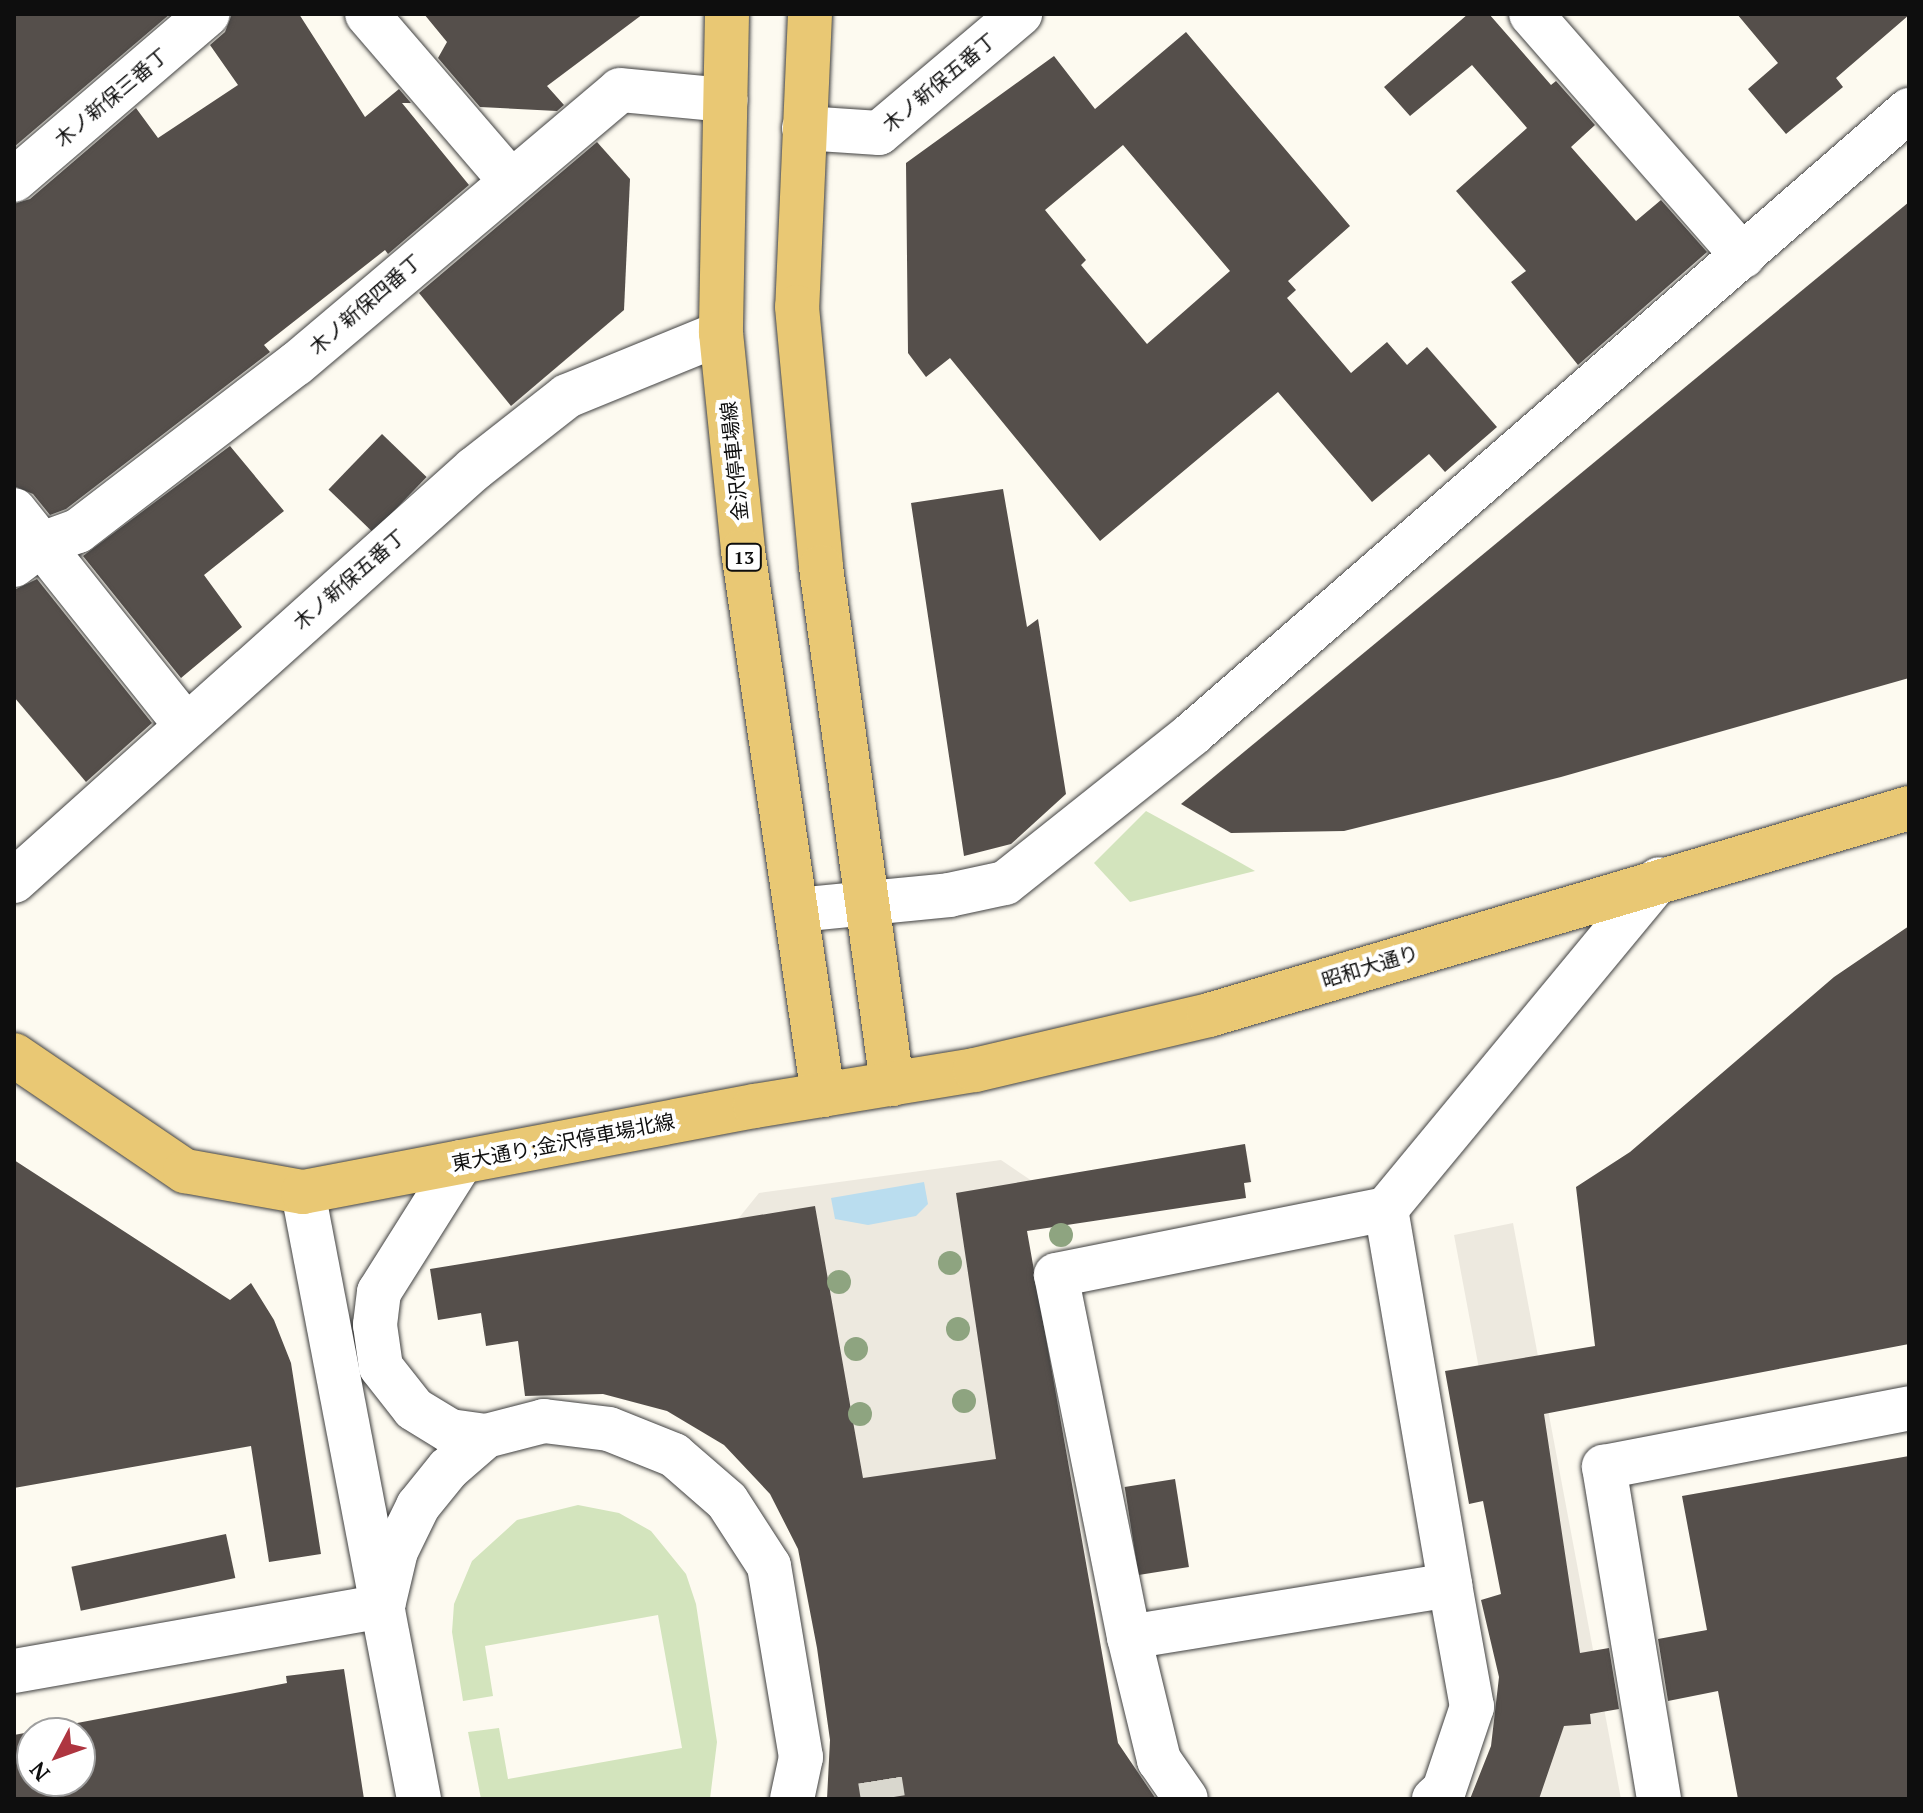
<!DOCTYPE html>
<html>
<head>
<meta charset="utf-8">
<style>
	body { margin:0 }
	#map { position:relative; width:1923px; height:1813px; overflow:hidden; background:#fdfaf0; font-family:"PT Serif","Noto Sans JP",serif }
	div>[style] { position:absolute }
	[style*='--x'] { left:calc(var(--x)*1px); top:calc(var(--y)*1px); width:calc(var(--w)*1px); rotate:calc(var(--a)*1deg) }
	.green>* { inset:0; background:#d3e4bd }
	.plaza>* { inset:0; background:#ede9df }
	.water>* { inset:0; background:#baddef }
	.building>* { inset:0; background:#554f4b; transform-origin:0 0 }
	.minor-tunnel>* { height:44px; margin-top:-22px; transform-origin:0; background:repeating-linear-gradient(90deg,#d9d7ce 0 44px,transparent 0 66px) }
	.roads { filter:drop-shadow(0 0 2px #414141) drop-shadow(0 0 2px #414141) }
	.minor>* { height:44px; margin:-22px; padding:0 22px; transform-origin:22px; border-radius:22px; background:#fff }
	.major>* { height:44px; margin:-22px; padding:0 22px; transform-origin:22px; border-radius:22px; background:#e9c874 }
	.trees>* { width:24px; height:24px; margin:-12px; border-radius:50%; background:#8ea480 }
	span { translate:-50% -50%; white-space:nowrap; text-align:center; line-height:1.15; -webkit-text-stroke:8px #fff; paint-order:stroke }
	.shield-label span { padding:2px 6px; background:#fff; border:2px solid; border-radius:6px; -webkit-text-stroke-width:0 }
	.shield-label { font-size:18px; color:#0e0e0e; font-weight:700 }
	.street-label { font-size:20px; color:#0e0e0e }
	.frame { position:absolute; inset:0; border:16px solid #0e0e0e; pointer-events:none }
	.north { position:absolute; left:16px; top:1717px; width:80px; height:80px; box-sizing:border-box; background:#fff; border:2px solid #9f9f9f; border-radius:50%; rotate:229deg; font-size:22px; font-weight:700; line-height:32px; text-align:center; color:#0e0e0e }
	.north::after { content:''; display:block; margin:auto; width:28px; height:36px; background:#ae3540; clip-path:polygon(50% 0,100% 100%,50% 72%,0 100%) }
</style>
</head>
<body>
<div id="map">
	<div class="green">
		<div style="clip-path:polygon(1146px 811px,1232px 858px,1255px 871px,1130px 902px,1094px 863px)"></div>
		<div style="clip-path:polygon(578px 1505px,619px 1513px,651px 1531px,686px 1574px,696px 1604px,717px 1742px,710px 1799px,481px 1799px,468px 1732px,499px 1728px,508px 1779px,682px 1748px,658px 1615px,485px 1646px,493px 1696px,463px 1701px,452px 1632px,454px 1604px,472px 1561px,517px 1520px)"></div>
	</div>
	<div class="plaza">
		<div style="clip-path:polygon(1245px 1144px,1252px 1182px,1025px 1220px,1058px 1530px,862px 1799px,738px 1219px,759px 1193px,1001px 1160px,1032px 1181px)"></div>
		<div style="clip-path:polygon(1513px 1223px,1621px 1799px,1505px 1799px,1537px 1679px,1454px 1235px)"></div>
	</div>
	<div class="water">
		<div style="clip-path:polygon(924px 1182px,928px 1204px,916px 1216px,868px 1225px,835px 1219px,831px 1198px)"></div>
	</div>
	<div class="building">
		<div style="clip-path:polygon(14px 14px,170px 14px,14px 147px)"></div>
		<div style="clip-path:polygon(232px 14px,299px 14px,365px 117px,399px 89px,411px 103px,402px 103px,469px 185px,388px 254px,385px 250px,264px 345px,270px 352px,66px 509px,50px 515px,33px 494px,14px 486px,14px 204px,30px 199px,136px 108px,158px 138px,238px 85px,210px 45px,225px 32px)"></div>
		<div style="clip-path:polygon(424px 14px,643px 14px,547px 86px,564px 105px,557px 111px,480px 107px,438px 58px,447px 42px)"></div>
		<div style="clip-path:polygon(1468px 14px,1489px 14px,1551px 85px,1556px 81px,1595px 125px,1571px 147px,1636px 221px,1661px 200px,1707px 252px,1578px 365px,1511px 282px,1526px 271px,1456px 191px,1527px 128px,1472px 65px,1410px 116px,1384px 87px)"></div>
		<div style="clip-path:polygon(1737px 14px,1909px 14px,1909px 15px,1836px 78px,1843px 87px,1786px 134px,1748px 89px,1778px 63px)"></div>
		<div style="clip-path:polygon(evenodd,1186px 32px,1350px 226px,1288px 281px,1296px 290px,1287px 298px,1351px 373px,1387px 342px,1407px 365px,1427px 347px,1497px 427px,1445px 472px,1429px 454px,1372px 502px,1278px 392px,1100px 541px,950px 358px,926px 377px,908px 353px,906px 163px,1054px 56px,1095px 109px,1186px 32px,1123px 145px,1230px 271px,1147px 344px,1081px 265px,1086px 260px,1045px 210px,1123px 145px)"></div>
		<div style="clip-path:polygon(597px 142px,630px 179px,624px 310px,511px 406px,419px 293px)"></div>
		<div style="clip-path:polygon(1909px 202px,1909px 678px,1561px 777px,1344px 831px,1231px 833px,1181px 804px)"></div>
		<div style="left:382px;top:434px;width:62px;height:77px;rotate:44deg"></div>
		<div style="clip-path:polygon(230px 446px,284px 511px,204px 575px,242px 627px,181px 678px,83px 556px)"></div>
		<div style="clip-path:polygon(1003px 489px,1027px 627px,1038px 619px,1066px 794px,1011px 844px,964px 856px,911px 503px)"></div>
		<div style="clip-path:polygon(37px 579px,152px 723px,86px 782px,14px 697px,14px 590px)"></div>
		<div style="clip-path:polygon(1909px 926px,1909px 1344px,1544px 1414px,1580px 1653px,1609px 1648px,1619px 1709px,1590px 1714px,1591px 1724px,1564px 1726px,1539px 1799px,1470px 1799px,1491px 1746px,1499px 1677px,1481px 1600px,1501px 1594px,1483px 1501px,1469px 1504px,1445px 1371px,1595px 1346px,1576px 1187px,1630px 1152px,1834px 977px)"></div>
		<div style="clip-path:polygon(1245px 1144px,1251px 1182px,1244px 1183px,1246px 1198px,1027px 1231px,1118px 1743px,1156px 1799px,827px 1799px,830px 1740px,817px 1648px,798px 1549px,770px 1494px,724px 1445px,667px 1411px,603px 1394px,525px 1396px,518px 1341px,486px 1346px,481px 1313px,438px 1320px,430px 1269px,815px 1206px,863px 1478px,996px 1459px,956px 1193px)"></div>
		<div style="clip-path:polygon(14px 1160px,230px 1300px,251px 1283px,274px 1320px,291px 1363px,321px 1554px,269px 1562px,251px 1446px,14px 1488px)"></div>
		<div style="clip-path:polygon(1909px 1456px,1909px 1799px,1738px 1799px,1718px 1691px,1668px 1701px,1658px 1639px,1707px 1630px,1682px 1496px)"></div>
		<div style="left:1175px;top:1479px;width:89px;height:51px;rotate:81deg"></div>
		<div style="left:226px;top:1534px;width:45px;height:158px;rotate:78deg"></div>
		<div style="clip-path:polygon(evenodd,344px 1669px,364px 1799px,14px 1799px,14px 1735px,287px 1683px,286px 1676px,344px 1669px,32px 1733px,80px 1733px,80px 1781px,32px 1781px,32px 1733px)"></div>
	</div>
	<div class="minor-tunnel">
		<div style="--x:880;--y:1780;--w:19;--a:81"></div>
	</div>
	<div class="roads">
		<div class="minor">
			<div style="--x:367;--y:14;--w:219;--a:49.3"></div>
			<div style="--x:1531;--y:14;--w:322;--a:48.8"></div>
			<div style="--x:804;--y:128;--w:75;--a:3.8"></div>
			<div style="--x:879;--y:133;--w:185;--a:-40.2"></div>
			<div style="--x:14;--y:180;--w:255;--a:-40.6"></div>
			<div style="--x:14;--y:510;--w:274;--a:51.4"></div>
			<div style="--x:14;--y:565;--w:35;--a:-37"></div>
			<div style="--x:42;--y:544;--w:38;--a:-20"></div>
			<div style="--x:78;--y:531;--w:275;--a:-37.5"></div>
			<div style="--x:296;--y:364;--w:424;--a:-40.2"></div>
			<div style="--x:620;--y:90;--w:106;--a:5.4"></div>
			<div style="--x:14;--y:881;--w:618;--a:-41.85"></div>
			<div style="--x:474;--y:469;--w:118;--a:-38.1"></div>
			<div style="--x:567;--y:396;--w:166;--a:-22.2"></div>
			<div style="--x:797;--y:910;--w:153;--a:-5.6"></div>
			<div style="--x:949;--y:895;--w:57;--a:-12.1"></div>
			<div style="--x:1005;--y:883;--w:239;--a:-38.5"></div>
			<div style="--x:1192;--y:734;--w:951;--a:-41.03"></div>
			<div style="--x:461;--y:1162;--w:154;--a:122.2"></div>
			<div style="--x:379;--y:1292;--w:33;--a:97"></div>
			<div style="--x:375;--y:1325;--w:42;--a:81.9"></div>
			<div style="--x:381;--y:1367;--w:53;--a:51.8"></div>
			<div style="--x:414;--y:1409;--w:42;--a:31.4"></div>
			<div style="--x:450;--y:1431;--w:36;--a:8"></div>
			<div style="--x:486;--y:1436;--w:60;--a:-14.5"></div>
			<div style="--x:544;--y:1421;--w:65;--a:7"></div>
			<div style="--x:609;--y:1429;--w:70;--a:21.8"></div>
			<div style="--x:674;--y:1455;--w:70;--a:41"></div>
			<div style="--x:727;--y:1501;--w:77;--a:57.1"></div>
			<div style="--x:769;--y:1566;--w:194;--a:80.5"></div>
			<div style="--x:801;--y:1757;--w:43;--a:102.1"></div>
			<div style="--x:303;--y:1192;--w:618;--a:79.18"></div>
			<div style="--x:1386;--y:1209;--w:381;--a:80.3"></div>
			<div style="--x:1450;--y:1585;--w:325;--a:170.8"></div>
			<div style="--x:1129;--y:1637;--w:369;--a:-101.4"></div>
			<div style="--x:1056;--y:1275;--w:337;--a:-11.3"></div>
			<div style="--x:1386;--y:1209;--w:428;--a:-50.4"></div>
			<div style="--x:1129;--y:1637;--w:127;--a:76.3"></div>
			<div style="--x:1159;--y:1760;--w:47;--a:55.3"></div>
			<div style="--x:14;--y:1671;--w:375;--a:-10"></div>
			<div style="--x:383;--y:1606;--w:57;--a:-76.7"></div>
			<div style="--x:396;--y:1551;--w:50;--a:-63.9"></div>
			<div style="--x:418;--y:1506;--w:48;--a:-51"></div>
			<div style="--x:448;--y:1469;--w:50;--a:-41"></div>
			<div style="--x:1434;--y:1799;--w:13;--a:-42"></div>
			<div style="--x:1444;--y:1790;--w:88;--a:-71.4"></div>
			<div style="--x:1472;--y:1707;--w:124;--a:-100.2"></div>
			<div style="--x:1659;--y:1799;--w:337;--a:-99.4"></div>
			<div style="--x:1604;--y:1467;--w:311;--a:-10.9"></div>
		</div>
		<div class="major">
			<div style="--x:727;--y:14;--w:319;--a:91.1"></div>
			<div style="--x:721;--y:333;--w:219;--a:84.2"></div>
			<div style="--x:743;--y:551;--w:550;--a:81.63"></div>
			<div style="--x:810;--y:14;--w:293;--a:92.5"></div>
			<div style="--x:797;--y:307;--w:261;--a:84.7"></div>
			<div style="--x:821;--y:567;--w:522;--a:82.18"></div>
			<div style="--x:14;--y:1055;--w:207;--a:34.2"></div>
			<div style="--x:185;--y:1171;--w:120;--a:10.1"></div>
			<div style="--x:303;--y:1192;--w:460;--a:-10.8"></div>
			<div style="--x:755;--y:1106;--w:223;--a:-9.3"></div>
			<div style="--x:975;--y:1070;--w:240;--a:-13.2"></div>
			<div style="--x:1209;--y:1015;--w:730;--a:-16.47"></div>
		</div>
	</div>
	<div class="trees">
		<div style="left:1061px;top:1235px"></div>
		<div style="left:950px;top:1263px"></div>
		<div style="left:839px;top:1282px"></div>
		<div style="left:958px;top:1329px"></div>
		<div style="left:856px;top:1349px"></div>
		<div style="left:964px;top:1401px"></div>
		<div style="left:860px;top:1414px"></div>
	</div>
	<div class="shield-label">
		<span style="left:744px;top:557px">13</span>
	</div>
	<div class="street-label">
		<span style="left:939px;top:82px;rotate:-40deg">木ノ新保五番丁</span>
		<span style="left:111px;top:97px;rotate:-40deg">木ノ新保三番丁</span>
		<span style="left:365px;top:304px;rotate:-41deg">木ノ新保四番丁</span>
		<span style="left:734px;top:461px;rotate:-96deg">金沢停車場線</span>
		<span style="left:349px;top:579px;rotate:-41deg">木ノ新保五番丁</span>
		<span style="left:1370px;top:966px;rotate:-17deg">昭和大通り</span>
		<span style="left:563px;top:1142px;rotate:-11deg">東大通り;金沢停車場北線</span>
	</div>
	<div class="frame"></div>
	<div class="north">N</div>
</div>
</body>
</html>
